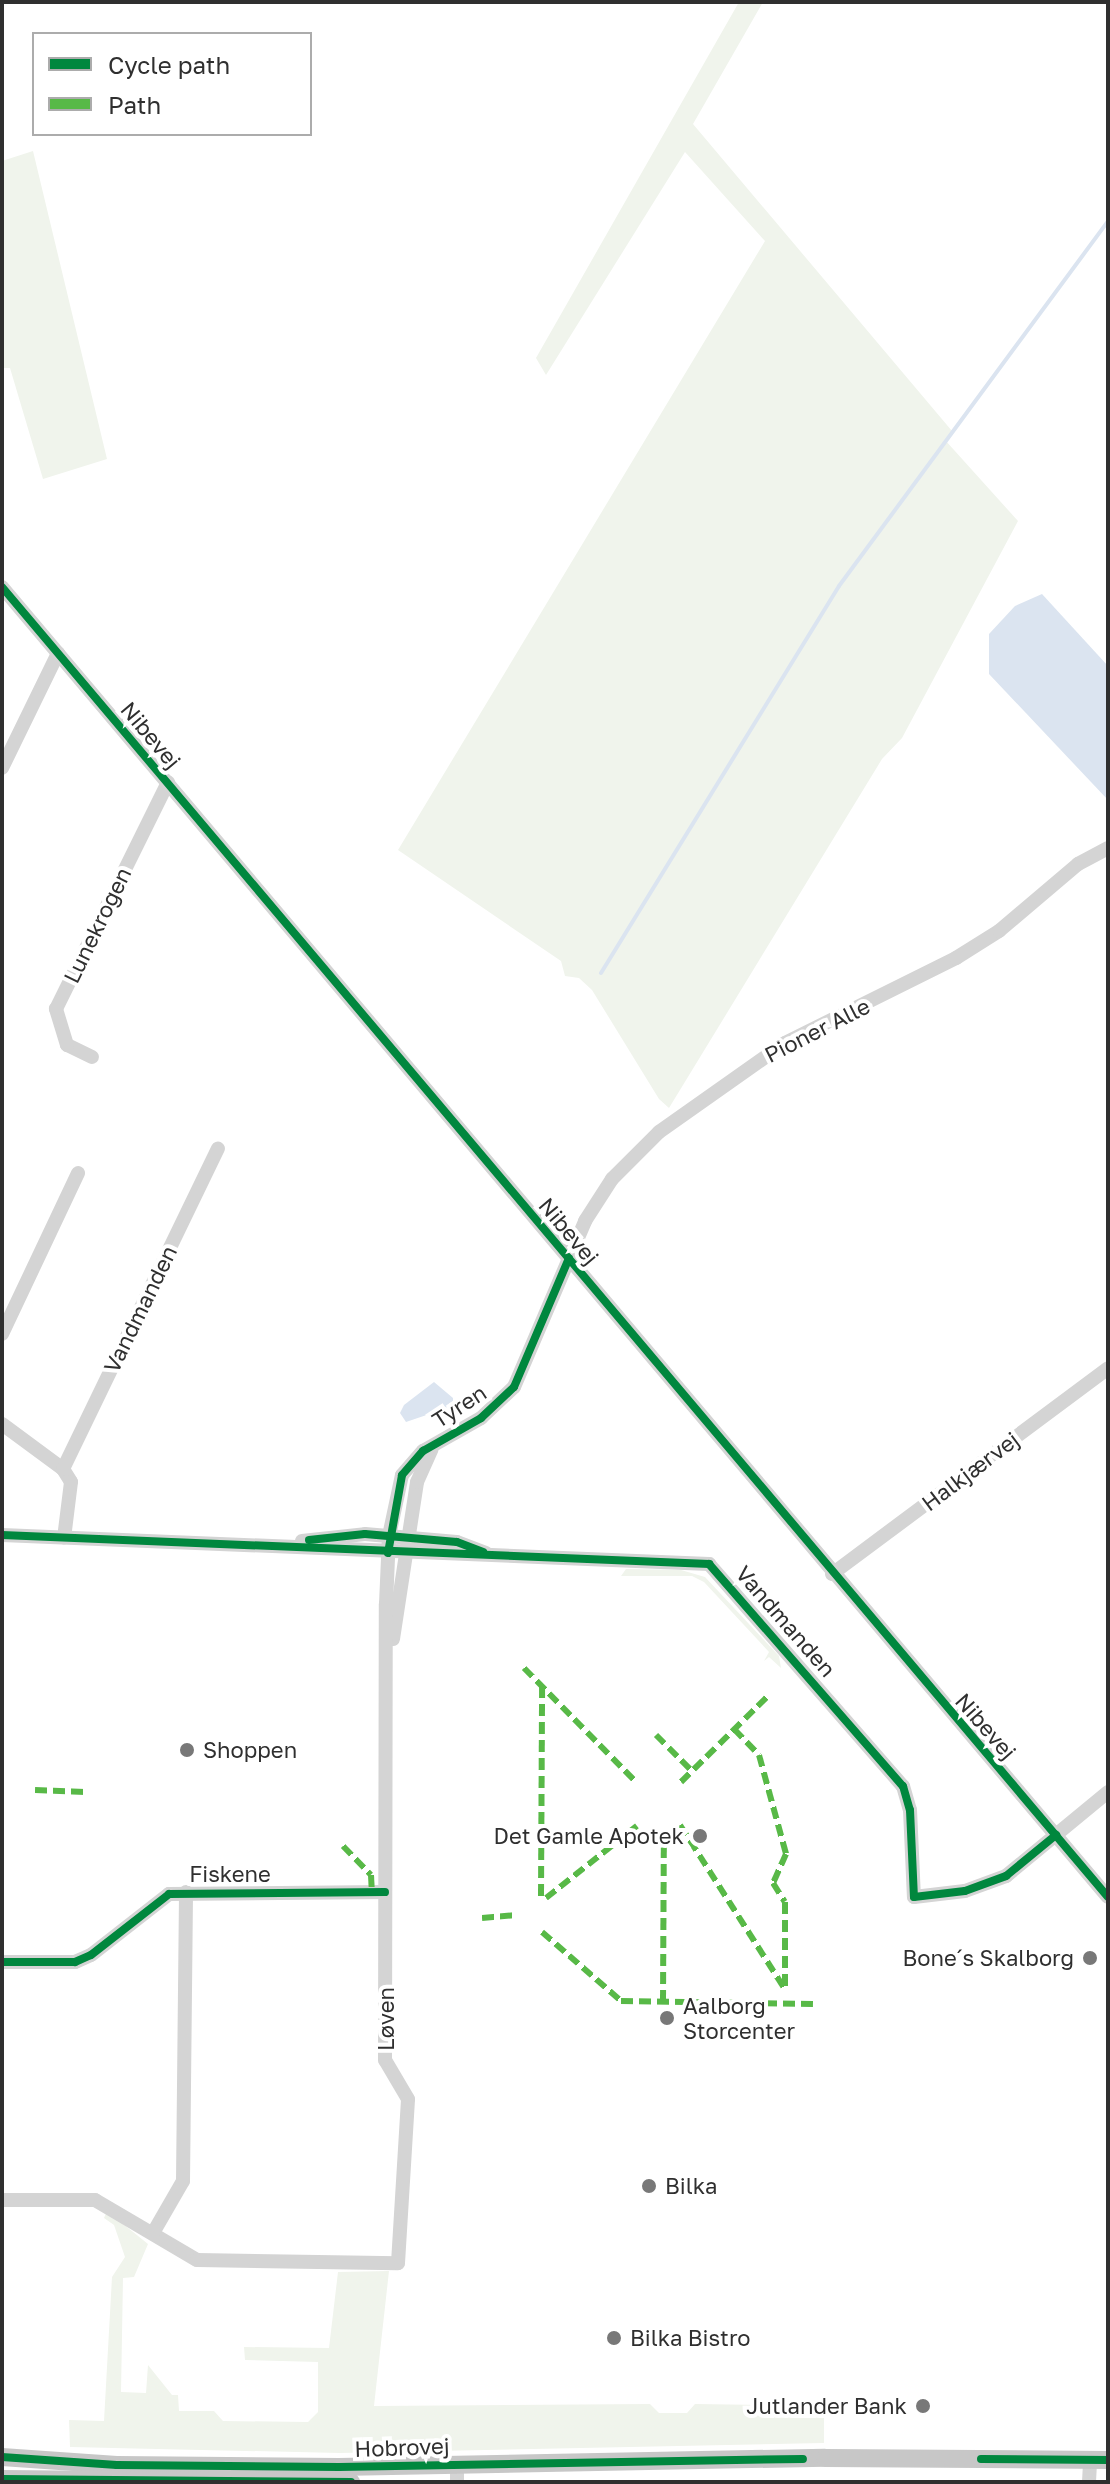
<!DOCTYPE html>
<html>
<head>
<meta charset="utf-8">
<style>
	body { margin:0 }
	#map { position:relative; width:1110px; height:2484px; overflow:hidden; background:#fff; font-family:"Golos Text",sans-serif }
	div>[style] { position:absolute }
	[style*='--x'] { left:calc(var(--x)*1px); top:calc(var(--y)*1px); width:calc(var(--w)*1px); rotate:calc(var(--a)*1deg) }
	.green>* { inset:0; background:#f0f4ec }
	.water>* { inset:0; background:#dbe4f0 }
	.stream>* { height:4px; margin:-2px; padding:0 2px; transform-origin:2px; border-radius:2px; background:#dbe4f0 }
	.minor>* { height:14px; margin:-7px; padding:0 7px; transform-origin:7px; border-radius:7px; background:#d4d4d4 }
	.major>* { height:18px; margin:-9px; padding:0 9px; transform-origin:9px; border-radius:9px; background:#c7c7c7 }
	.quiet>* { height:6px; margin-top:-3px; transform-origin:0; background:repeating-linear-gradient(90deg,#58b947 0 12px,transparent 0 18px) }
	.cycleway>* { height:8px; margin:-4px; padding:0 4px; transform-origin:4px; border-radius:4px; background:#00873e }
	.dots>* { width:22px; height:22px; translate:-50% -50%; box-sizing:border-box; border:4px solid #fff; border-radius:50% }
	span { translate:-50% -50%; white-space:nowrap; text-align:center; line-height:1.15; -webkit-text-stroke:8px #fff; paint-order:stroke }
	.street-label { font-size:22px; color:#2f2f2f }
	.poi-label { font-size:22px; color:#2f2f2f }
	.left { translate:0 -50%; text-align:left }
	.right { translate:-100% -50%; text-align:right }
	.frame { position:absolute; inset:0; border:4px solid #2f2f2f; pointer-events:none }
	.legend { position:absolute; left:32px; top:32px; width:280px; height:104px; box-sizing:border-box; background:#fff; border:2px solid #acacac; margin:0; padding:10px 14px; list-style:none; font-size:24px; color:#2f2f2f }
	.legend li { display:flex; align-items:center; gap:16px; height:40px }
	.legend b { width:40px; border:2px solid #acacac }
</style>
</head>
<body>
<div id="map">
	<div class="green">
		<div style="clip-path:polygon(739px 2px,763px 2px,693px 124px,952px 431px,945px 440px,1018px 521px,902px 738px,882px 759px,669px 1108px,659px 1099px,592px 990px,579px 978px,565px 976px,561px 961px,398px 850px,765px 241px,685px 152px,546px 375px,536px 358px)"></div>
		<div style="clip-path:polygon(33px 151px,107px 459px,43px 479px,10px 368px,2px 368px,2px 161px)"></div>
		<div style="clip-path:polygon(626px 1569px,681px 1570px,705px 1577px,779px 1656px,781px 1668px,769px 1657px,764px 1661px,769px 1652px,704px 1582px,692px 1576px,621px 1576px)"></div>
		<div style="clip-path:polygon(107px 2211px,148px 2244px,134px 2277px,123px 2278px,121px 2392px,146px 2393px,148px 2365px,172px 2395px,178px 2395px,179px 2411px,214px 2411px,223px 2421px,308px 2422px,318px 2412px,318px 2362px,245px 2360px,244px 2347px,329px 2348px,338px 2272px,389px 2271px,374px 2406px,650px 2404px,659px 2413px,687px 2413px,695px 2404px,824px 2406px,824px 2443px,340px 2453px,70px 2447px,69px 2420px,104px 2421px,112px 2277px,125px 2257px,114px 2225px,104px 2218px)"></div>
	</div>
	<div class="water">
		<div style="clip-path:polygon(1042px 594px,1108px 666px,1108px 800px,989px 674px,989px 634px,1015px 606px)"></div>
		<div style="clip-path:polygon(434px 1382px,453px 1398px,453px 1406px,406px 1422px,400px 1413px,404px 1405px)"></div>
	</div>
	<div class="stream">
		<div style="--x:601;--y:973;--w:454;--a:-58.4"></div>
		<div style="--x:839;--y:586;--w:453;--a:-53.6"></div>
	</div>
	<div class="minor">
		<div style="--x:2;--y:587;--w:1714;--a:49.83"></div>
		<div style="--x:2;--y:768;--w:128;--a:-64"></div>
		<div style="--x:92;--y:1057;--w:28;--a:-154"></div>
		<div style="--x:67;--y:1045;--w:38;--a:-107"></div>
		<div style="--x:56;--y:1009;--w:253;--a:-63.7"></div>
		<div style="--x:2;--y:1334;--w:178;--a:-64.7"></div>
		<div style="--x:2;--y:1424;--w:76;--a:36.4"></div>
		<div style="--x:63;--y:1469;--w:15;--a:58"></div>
		<div style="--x:71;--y:1482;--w:56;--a:97.1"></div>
		<div style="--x:63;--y:1469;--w:356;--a:-64.2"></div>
		<div style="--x:2;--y:1535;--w:708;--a:2.35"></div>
		<div style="--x:709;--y:1564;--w:295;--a:48.9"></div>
		<div style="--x:903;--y:1786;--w:25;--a:74"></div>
		<div style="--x:910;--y:1810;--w:87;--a:87.4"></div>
		<div style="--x:914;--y:1897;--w:51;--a:-6.7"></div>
		<div style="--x:965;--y:1891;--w:44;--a:-20.1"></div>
		<div style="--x:1006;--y:1876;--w:132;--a:-39.5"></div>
		<div style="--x:302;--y:1541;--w:63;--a:-6.3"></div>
		<div style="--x:365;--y:1534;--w:92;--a:5"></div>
		<div style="--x:457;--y:1542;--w:31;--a:21"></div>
		<div style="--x:832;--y:1574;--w:344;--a:-36.7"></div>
		<div style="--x:393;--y:1639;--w:159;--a:-81.3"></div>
		<div style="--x:417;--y:1482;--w:36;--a:-66"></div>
		<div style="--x:2;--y:1962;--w:73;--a:0"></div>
		<div style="--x:75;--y:1962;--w:17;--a:-24"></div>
		<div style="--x:91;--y:1955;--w:99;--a:-38"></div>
		<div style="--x:169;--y:1894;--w:216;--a:-0.5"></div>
		<div style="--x:2;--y:2200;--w:93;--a:0"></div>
		<div style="--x:95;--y:2200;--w:118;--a:30.5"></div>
		<div style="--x:197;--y:2260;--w:201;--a:0.9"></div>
		<div style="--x:398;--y:2263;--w:164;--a:-86.5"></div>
		<div style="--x:408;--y:2099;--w:45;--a:-120.5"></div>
		<div style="--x:385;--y:2060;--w:456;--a:-89.9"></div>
		<div style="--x:386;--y:1604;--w:68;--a:-87.5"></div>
		<div style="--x:389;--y:1536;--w:62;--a:-78"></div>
		<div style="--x:402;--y:1475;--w:32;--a:-49"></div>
		<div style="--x:423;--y:1451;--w:67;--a:-29.6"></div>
		<div style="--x:481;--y:1418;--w:45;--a:-43.2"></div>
		<div style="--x:514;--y:1387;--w:181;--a:-66.8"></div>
		<div style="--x:585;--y:1221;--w:50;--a:-57.3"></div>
		<div style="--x:612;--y:1179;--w:66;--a:-45"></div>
		<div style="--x:659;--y:1132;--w:154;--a:-35.2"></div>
		<div style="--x:785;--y:1043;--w:191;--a:-26.4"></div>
		<div style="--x:956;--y:958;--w:51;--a:-32.1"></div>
		<div style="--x:999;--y:931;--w:104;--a:-40.3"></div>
		<div style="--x:1078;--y:864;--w:34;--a:-28"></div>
		<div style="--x:153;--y:2233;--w:60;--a:-60"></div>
		<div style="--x:183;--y:2181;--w:289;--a:-89.4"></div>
		<div style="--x:457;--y:2482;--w:19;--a:-90"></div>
		<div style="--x:1089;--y:2482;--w:22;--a:-87"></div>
	</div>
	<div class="major">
		<div style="--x:2;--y:2457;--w:115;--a:4"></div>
		<div style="--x:117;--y:2465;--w:222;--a:0.5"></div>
		<div style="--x:339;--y:2467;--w:486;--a:-1.1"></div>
		<div style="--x:825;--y:2458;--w:283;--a:0.4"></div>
		<div style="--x:2;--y:2479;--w:349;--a:0.5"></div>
	</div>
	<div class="quiet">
		<div style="--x:524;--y:1668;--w:160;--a:45.5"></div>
		<div style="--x:734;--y:1729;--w:36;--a:46"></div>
		<div style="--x:759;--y:1755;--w:103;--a:74.7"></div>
		<div style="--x:786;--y:1854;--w:32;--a:114"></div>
		<div style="--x:773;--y:1883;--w:22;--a:58"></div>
		<div style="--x:785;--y:1902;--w:87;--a:90"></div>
		<div style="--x:656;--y:1735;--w:51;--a:45"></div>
		<div style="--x:681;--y:1782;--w:124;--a:-44.7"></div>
		<div style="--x:35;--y:1790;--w:50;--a:2.3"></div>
		<div style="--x:680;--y:1825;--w:195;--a:57.4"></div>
		<div style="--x:343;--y:1846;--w:40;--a:46"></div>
		<div style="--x:371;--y:1875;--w:17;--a:87"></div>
		<div style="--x:541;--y:1896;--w:210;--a:-89.7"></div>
		<div style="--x:546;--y:1898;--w:116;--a:-38.4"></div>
		<div style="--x:482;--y:1918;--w:32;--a:-5"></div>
		<div style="--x:542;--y:1932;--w:105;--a:41.1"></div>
		<div style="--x:621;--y:2001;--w:192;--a:0.9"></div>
		<div style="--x:663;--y:2002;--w:168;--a:-89.7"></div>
	</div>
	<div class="cycleway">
		<div style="--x:2;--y:587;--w:1714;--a:49.83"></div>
		<div style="--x:2;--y:1535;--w:708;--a:2.35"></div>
		<div style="--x:709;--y:1564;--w:295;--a:48.9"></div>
		<div style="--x:903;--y:1786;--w:25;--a:74"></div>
		<div style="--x:910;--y:1810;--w:87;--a:87.4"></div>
		<div style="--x:914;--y:1897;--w:51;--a:-6.7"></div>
		<div style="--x:965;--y:1891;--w:44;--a:-20.1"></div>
		<div style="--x:1006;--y:1876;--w:65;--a:-39.4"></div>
		<div style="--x:309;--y:1540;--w:56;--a:-6.1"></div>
		<div style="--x:365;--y:1534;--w:92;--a:5"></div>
		<div style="--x:457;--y:1542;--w:28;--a:21"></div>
		<div style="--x:388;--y:1553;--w:79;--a:-79.8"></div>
		<div style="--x:402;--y:1475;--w:32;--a:-49"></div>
		<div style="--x:423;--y:1451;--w:67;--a:-29.6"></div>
		<div style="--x:481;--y:1418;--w:45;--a:-43.2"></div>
		<div style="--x:514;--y:1387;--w:140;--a:-66.9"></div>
		<div style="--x:2;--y:1962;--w:73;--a:0"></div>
		<div style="--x:75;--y:1962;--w:17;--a:-24"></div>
		<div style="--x:91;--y:1955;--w:99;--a:-38"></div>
		<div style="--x:169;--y:1894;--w:216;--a:-0.5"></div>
		<div style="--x:2;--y:2457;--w:115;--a:4"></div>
		<div style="--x:117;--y:2465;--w:222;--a:0.5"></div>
		<div style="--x:339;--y:2467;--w:464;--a:-1"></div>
		<div style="--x:981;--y:2459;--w:127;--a:0.5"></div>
		<div style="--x:2;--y:2479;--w:349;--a:0.5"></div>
	</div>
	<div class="dots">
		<div style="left:187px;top:1750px;background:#787878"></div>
		<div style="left:700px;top:1836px;background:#787878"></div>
		<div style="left:1090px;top:1958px;background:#787878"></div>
		<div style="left:667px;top:2018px;background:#787878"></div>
		<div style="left:649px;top:2186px;background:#787878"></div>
		<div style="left:614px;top:2338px;background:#787878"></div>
		<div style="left:923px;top:2406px;background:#787878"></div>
	</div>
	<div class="street-label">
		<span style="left:151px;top:735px;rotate:50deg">Nibevej</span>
		<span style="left:97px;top:925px;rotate:-64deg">Lunekrogen</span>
		<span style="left:817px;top:1030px;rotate:-27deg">Pioner Alle</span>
		<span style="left:569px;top:1231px;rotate:50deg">Nibevej</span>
		<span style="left:140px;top:1309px;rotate:-64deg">Vandmanden</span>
		<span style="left:459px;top:1406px;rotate:-33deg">Tyren</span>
		<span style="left:970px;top:1471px;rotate:-37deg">Halkjærvej</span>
		<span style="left:786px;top:1621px;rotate:49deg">Vandmanden</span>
		<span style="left:986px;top:1726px;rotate:49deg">Nibevej</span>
		<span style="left:230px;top:1874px">Fiskene</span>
		<span style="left:386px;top:2019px;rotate:-90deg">Løven</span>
		<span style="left:402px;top:2447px;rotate:-2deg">Hobrovej</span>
	</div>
	<div class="poi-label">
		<span class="left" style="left:203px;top:1750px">Shoppen</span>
		<span class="right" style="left:684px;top:1836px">Det Gamle Apotek</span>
		<span class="right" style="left:1074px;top:1958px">Bone´s Skalborg</span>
		<span class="left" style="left:683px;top:2018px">Aalborg<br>Storcenter</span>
		<span class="left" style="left:665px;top:2186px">Bilka</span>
		<span class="left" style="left:630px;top:2338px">Bilka Bistro</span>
		<span class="right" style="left:907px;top:2406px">Jutlander Bank</span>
	</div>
	<div class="frame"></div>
	<ul class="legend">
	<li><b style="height:10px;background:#00873e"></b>Cycle path</li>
	<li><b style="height:10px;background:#58b947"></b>Path</li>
	</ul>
</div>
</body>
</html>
